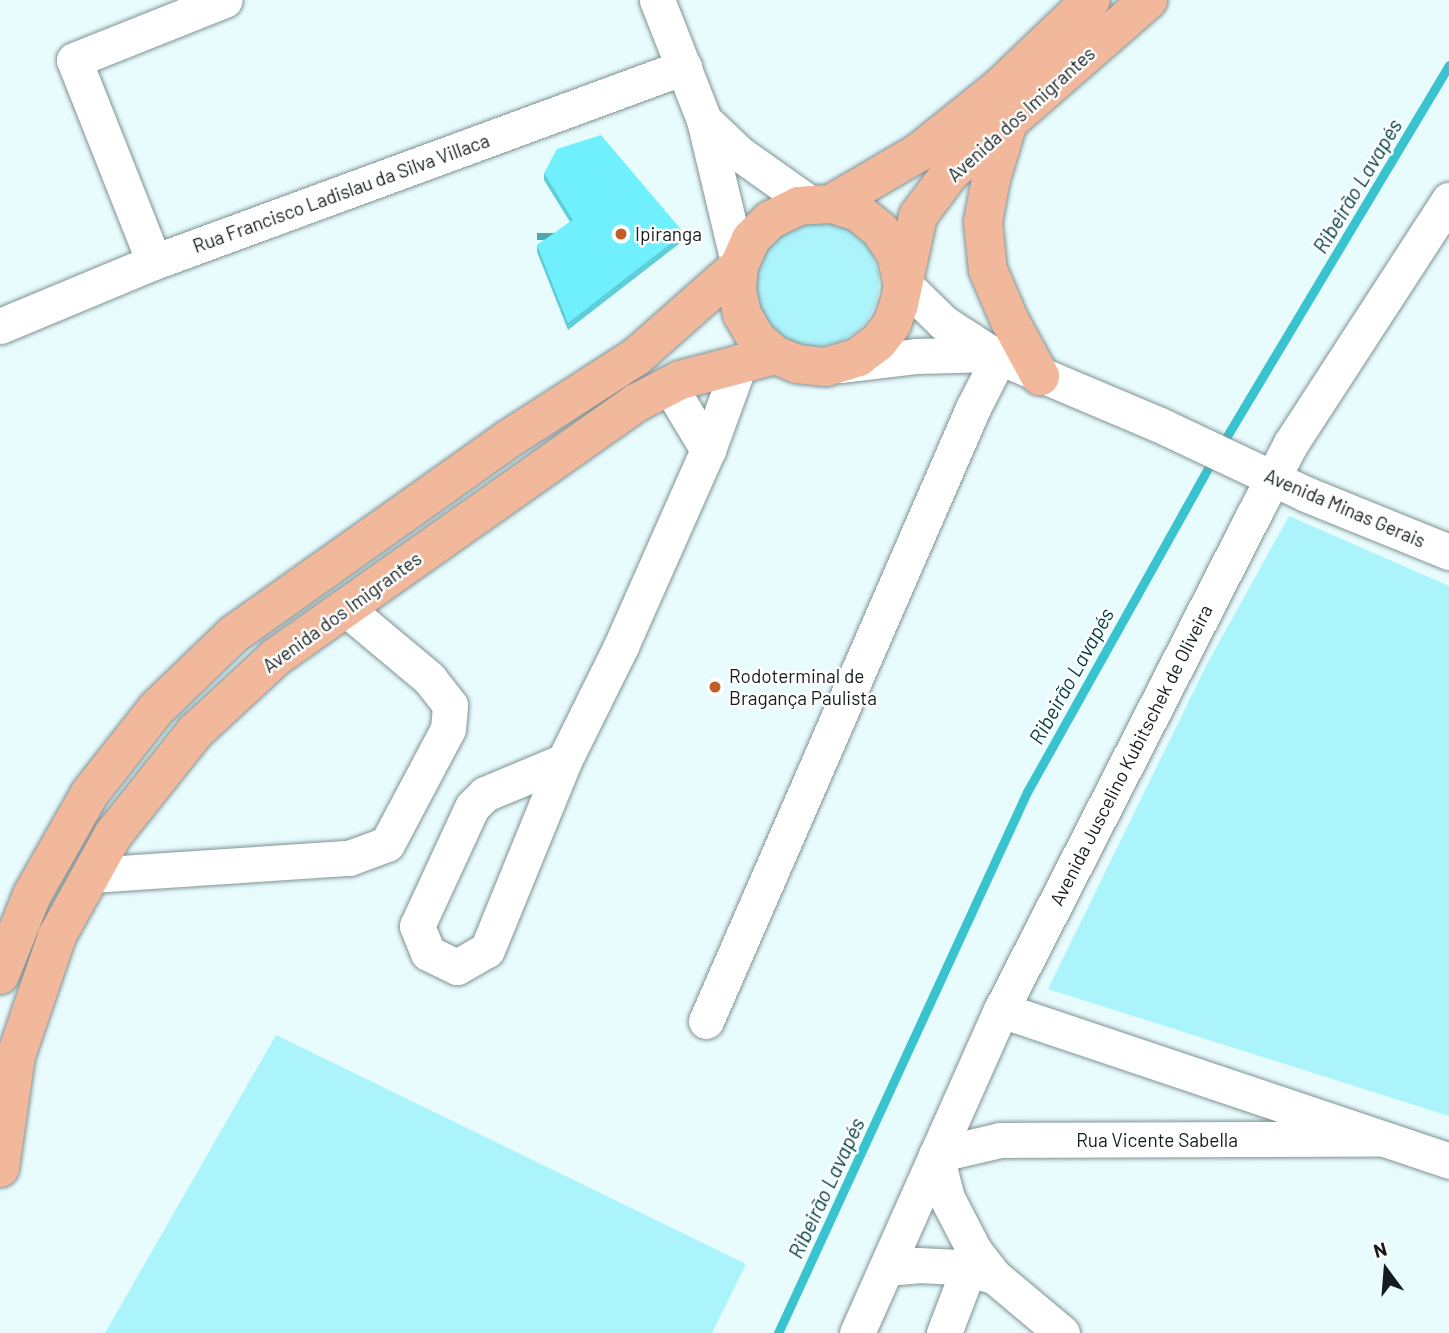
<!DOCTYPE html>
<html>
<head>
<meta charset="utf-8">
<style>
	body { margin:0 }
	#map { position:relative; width:1449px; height:1333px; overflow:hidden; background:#e8fcfe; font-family:Barlow,sans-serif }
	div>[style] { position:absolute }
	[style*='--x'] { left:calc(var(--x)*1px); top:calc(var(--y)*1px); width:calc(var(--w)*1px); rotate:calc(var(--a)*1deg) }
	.green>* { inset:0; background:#abf4fb }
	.round { border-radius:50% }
	.stream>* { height:9px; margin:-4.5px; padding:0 4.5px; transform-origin:4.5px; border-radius:4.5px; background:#39c3cf }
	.roads { filter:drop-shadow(0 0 2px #809293) drop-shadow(0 0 2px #809293) }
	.minor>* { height:35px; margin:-17.5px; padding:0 17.5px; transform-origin:17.5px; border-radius:17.5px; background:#fff }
	.major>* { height:38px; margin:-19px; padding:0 19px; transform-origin:19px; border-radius:19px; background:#f1b89c }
	.wall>* { inset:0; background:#5fced9 }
	.shaded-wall>* { inset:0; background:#4ea8b0; transform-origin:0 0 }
	.building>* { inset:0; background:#6ff0fc }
	.dots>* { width:19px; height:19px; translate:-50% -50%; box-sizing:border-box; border:4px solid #fff; border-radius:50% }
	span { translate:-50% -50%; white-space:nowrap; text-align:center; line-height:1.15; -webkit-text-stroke:5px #fff; paint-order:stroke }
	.street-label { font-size:19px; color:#151c1d }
	.poi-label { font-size:19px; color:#151c1d }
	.left { translate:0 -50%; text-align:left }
	.water-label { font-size:21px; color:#003e43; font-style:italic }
	.north { position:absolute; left:1351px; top:1235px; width:70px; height:70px; -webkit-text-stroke:5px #fff; paint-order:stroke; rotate:344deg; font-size:19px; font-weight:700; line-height:28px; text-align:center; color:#151c1d }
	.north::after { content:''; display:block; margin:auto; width:24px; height:32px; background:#151c1d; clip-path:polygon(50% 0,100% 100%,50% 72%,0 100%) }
</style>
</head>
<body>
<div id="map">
	<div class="green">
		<div class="round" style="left:753px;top:220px;width:126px;height:126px"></div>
		<div style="clip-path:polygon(1289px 516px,1449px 586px,1449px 1116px,1048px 989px,1207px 664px)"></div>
		<div style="clip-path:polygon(276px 1035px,746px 1264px,712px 1333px,105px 1333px)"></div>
	</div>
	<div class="stream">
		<div style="--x:1221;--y:446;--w:444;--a:-59.1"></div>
		<div style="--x:778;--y:1333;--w:596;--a:-65.29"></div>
		<div style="--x:1027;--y:792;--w:383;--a:-60.8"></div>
	</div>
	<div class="roads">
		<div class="minor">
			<div style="--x:657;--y:0;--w:129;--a:68.6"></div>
			<div style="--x:704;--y:120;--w:150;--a:76.5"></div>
			<div style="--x:704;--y:120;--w:50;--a:43.4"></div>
			<div style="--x:740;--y:154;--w:88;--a:35.3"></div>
			<div style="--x:154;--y:262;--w:217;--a:-111.6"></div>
			<div style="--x:74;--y:60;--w:162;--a:-21.7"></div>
			<div style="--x:902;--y:282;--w:59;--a:44.3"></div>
			<div style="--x:944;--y:323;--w:57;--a:32.9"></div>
			<div style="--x:992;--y:354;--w:182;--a:22.9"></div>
			<div style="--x:1160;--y:425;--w:161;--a:25.3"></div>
			<div style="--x:1306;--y:494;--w:154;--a:22.1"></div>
			<div style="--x:0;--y:326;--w:167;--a:-22.6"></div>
			<div style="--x:154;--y:262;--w:565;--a:-20.2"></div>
			<div style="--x:840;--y:365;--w:78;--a:-6.7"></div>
			<div style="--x:917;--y:356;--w:75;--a:-1.5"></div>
			<div style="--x:669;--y:385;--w:76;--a:59"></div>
			<div style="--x:564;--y:761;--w:86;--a:157.3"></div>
			<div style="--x:485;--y:794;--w:18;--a:135"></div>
			<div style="--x:472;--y:807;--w:131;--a:114.8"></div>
			<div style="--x:417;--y:926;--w:29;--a:68"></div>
			<div style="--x:428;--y:953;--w:32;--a:26"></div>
			<div style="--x:457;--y:967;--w:34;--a:-30"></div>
			<div style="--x:487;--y:950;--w:204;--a:-67.8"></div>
			<div style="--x:564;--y:761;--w:128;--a:-63.6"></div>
			<div style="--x:621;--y:646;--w:214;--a:-66.1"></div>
			<div style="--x:708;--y:450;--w:94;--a:-70"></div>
			<div style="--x:91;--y:875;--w:259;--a:-3.8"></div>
			<div style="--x:349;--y:858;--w:40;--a:-20.2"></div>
			<div style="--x:387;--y:844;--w:130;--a:-62.1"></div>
			<div style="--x:448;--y:729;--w:24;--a:-85"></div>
			<div style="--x:450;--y:705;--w:33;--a:-128"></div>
			<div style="--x:430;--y:679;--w:111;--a:-140.1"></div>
			<div style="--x:1001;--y:1010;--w:473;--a:18.6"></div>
			<div style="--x:706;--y:1021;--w:669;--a:-66.46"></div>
			<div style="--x:973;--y:408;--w:57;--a:-63"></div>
			<div style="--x:886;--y:1268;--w:32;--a:-5"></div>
			<div style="--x:918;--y:1265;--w:40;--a:2.9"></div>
			<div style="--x:958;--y:1267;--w:37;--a:14"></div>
			<div style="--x:857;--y:1333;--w:354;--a:-66"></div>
			<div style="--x:1001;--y:1010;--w:557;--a:-62.97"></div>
			<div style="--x:1254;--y:514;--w:80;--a:-62.5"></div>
			<div style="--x:1291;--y:443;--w:290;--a:-57"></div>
			<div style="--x:944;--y:1333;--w:87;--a:-69.1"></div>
			<div style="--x:1062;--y:1333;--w:89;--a:-140"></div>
			<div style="--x:994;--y:1276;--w:31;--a:-128"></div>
			<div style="--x:975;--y:1252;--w:61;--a:-117.4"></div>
			<div style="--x:947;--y:1198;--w:44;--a:-104.3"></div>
			<div style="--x:936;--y:1155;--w:66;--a:-13.2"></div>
			<div style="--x:1000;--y:1140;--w:379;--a:-0.2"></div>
		</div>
		<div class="major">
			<div style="--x:1007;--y:126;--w:55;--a:106.8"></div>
			<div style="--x:991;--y:179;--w:44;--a:100.5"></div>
			<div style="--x:983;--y:222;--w:48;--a:84.1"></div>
			<div style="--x:988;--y:270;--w:56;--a:66.7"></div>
			<div style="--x:1010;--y:321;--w:63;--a:61.4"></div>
			<div style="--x:831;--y:204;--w:101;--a:-30.4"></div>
			<div style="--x:918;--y:153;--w:104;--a:-38.7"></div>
			<div style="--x:999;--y:88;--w:127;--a:-43.7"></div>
			<div style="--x:902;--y:282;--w:29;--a:-102"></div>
			<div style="--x:896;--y:254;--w:29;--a:-124"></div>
			<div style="--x:880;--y:230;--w:28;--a:-141"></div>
			<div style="--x:858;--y:212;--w:28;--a:-163"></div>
			<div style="--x:831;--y:204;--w:19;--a:177"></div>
			<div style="--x:812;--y:205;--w:13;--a:176"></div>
			<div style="--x:799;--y:206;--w:32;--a:154"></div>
			<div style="--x:770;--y:220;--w:27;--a:135"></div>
			<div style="--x:751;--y:239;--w:30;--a:114"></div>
			<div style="--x:739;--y:266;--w:24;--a:95"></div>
			<div style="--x:737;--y:290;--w:25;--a:78"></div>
			<div style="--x:742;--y:314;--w:28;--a:60"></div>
			<div style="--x:756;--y:338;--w:25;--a:42"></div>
			<div style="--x:775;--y:355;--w:24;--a:22"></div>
			<div style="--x:797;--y:364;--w:29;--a:6"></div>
			<div style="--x:826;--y:367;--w:34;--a:-17"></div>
			<div style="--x:858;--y:357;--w:25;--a:-37"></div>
			<div style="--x:878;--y:342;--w:23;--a:-52"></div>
			<div style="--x:892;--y:324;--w:21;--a:-71"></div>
			<div style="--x:899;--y:304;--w:90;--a:-77.8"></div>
			<div style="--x:918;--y:216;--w:54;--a:-53.3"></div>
			<div style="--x:950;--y:173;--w:263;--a:-41.1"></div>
			<div style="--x:0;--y:975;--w:86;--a:-68.2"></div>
			<div style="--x:32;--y:895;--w:117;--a:-60.4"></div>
			<div style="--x:90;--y:793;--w:107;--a:-51.8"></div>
			<div style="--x:156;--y:709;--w:108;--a:-43.9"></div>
			<div style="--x:234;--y:634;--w:335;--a:-35.4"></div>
			<div style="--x:507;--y:440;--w:153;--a:-32.8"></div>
			<div style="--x:636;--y:357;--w:137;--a:-41.5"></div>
			<div style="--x:0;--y:1168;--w:113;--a:-81.9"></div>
			<div style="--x:16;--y:1056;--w:127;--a:-71.1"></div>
			<div style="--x:57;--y:936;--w:115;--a:-61"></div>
			<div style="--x:113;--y:835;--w:132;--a:-51.5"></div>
			<div style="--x:195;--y:732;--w:110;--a:-42.8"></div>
			<div style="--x:276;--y:657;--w:441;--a:-35.2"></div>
			<div style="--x:636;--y:403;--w:50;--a:-27.6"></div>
			<div style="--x:680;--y:380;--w:98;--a:-14.7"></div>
		</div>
	</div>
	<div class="wall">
		<div style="clip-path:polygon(544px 173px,684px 240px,568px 330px,537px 252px,537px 245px,570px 222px,544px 180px)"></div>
	</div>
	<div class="shaded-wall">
		<div style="left:684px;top:233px;width:7px;height:147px;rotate:90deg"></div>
	</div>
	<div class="building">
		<div style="clip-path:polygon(601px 135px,684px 233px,568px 323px,537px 245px,573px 220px,544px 173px,557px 149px)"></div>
	</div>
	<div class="dots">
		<div style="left:621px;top:234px;background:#c15d28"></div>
		<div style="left:715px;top:687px;background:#c15d28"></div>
	</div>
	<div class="street-label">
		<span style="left:1021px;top:114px;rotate:-42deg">Avenida dos Imigrantes</span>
		<span style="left:341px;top:193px;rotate:-20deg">Rua Francisco Ladislau da Silva Villaca</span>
		<span style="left:1345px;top:508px;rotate:23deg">Avenida Minas Gerais</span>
		<span style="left:342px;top:612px;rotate:-36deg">Avenida dos Imigrantes</span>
		<span style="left:1131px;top:755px;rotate:-63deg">Avenida Juscelino Kubitschek de Oliveira</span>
		<span style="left:1157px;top:1140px">Rua Vicente Sabella</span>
	</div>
	<div class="poi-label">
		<span class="left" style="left:635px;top:234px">Ipiranga</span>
		<span class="left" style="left:729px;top:687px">Rodoterminal de<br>Bragança Paulista</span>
	</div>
	<div class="water-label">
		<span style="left:1357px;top:186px;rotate:-59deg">Ribeirão Lavapés</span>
		<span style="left:1071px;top:676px;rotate:-61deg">Ribeirão Lavapés</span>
		<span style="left:826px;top:1188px;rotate:-65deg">Ribeirão Lavapés</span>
	</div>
	<div class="north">N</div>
</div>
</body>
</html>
